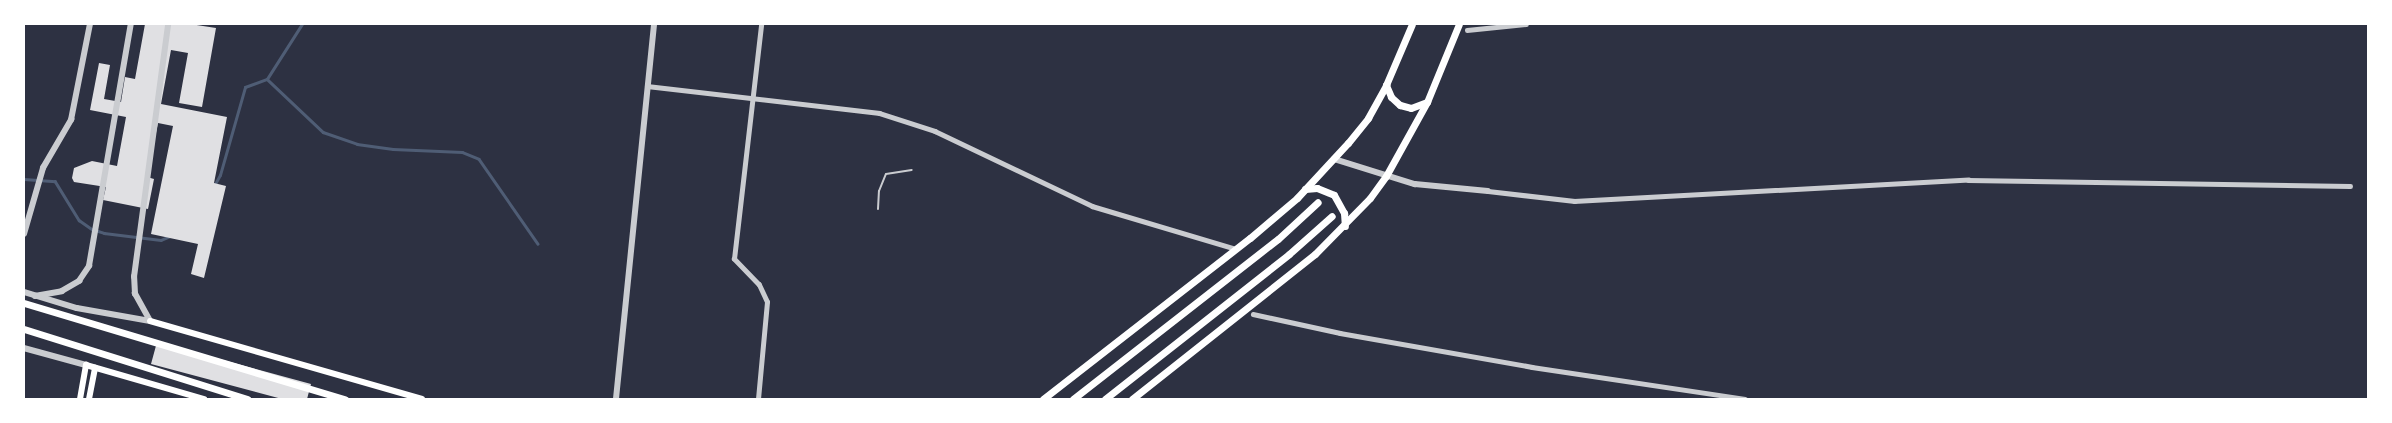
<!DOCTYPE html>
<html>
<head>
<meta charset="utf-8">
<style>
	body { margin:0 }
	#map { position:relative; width:2392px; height:423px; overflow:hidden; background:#2d3142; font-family:Barlow,sans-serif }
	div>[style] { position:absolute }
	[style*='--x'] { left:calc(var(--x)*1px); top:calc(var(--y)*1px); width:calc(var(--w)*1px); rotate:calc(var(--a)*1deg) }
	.stream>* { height:2.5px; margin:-1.25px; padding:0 1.25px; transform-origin:1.25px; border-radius:1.25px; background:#4f5d75 }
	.building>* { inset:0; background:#e0e0e3 }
	.service>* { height:2px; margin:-1px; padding:0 1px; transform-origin:1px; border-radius:1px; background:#caccd0 }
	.minor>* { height:4.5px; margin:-2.25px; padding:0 2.25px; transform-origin:2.25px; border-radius:2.25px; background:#caccd0 }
	.tertiary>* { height:5.5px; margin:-2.75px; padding:0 2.75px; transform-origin:2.75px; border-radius:2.75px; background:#caccd0 }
	.secondary>* { height:6px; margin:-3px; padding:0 3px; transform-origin:3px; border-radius:3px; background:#fff }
	.primary>* { height:7px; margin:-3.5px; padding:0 3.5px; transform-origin:3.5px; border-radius:3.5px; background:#fff }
	.trunk>* { height:7px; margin:-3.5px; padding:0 3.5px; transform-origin:3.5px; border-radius:3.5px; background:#fff }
	span { translate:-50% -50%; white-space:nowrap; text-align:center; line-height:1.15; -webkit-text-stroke:4px #fff; paint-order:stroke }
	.frame { position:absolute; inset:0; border:25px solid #fff; pointer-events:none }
</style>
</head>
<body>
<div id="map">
	<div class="stream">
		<div style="--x:267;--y:79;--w:77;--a:43.4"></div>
		<div style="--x:323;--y:132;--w:36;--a:19"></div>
		<div style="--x:357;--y:144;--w:36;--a:8"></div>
		<div style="--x:393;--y:149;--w:69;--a:2.5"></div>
		<div style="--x:462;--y:152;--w:18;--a:22"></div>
		<div style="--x:479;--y:159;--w:103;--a:55.2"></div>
		<div style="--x:24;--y:179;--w:31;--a:4"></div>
		<div style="--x:55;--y:181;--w:46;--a:58.4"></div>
		<div style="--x:79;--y:220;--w:16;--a:35"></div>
		<div style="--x:92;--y:229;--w:13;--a:18"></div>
		<div style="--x:104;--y:233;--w:57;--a:7"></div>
		<div style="--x:161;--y:240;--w:8;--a:-23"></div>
		<div style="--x:215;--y:184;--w:10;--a:-61"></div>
		<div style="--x:220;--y:175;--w:91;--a:-74.1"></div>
		<div style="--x:245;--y:87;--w:23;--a:-20"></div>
		<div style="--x:267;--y:79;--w:65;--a:-57.5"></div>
	</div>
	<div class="building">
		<div style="clip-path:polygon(145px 24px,190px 24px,216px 28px,202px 107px,179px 103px,188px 53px,171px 50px,161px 104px,227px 117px,214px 183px,226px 186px,204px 278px,191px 274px,198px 244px,151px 234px,173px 126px,158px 123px,147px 177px,154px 179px,148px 209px,103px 200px,106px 187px,74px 182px,72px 178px,74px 168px,92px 161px,117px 166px,126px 117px,90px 110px,99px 63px,110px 65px,104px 99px,121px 102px,125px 77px,135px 79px)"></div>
		<div style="clip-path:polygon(157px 342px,311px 384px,307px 399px,282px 399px,151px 364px)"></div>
	</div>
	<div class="service">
		<div style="--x:878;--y:209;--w:18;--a:-87"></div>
		<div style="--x:879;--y:191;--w:18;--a:-68"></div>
		<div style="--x:886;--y:174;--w:26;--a:-9"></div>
	</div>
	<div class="minor">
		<div style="--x:1467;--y:30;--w:59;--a:-5.8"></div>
		<div style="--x:647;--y:86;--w:234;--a:6.6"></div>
		<div style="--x:879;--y:113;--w:59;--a:17.8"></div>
		<div style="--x:935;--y:131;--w:174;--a:25.5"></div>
		<div style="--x:1092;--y:206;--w:147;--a:16.6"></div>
		<div style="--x:1488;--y:191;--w:87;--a:6.6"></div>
		<div style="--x:1574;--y:201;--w:395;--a:-3.1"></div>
		<div style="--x:1968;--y:180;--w:382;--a:0.9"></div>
		<div style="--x:1253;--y:314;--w:89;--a:12.3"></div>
		<div style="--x:1340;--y:333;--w:195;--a:10"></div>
		<div style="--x:1532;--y:367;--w:215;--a:8.5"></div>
		<div style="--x:758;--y:399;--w:97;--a:-84.7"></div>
		<div style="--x:767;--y:302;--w:19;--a:-115"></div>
		<div style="--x:759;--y:285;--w:36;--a:-134"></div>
		<div style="--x:734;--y:259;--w:237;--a:-83.4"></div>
	</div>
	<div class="tertiary">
		<div style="--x:1334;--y:159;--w:85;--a:17.2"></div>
		<div style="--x:1415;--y:184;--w:73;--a:5.5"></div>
		<div style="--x:24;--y:234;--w:69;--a:-73.9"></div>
		<div style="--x:43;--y:168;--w:56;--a:-59.7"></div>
		<div style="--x:71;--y:120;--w:98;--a:-78.8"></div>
		<div style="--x:24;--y:292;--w:55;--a:16.8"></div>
		<div style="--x:77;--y:308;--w:74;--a:10.1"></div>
		<div style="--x:35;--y:296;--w:27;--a:-10"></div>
		<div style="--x:62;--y:291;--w:20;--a:-30"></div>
		<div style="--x:79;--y:281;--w:18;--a:-56"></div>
		<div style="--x:89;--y:266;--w:246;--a:-80.2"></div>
		<div style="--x:150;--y:321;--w:31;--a:-119"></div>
		<div style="--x:135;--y:294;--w:17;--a:-93"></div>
		<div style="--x:134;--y:277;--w:255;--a:-82.3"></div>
		<div style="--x:24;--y:348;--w:64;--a:15.3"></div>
		<div style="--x:616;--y:399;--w:377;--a:-84.2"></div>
	</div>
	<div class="secondary">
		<div style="--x:150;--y:321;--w:283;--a:16"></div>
		<div style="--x:80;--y:399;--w:35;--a:-80"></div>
		<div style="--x:86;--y:365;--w:123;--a:16.1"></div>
		<div style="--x:89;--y:399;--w:32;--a:-79"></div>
	</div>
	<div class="primary">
		<div style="--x:1386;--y:85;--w:13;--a:67"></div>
		<div style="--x:1391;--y:97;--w:12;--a:42"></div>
		<div style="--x:1400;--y:105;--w:11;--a:15"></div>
		<div style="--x:1411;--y:108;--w:17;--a:-21"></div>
		<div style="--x:1305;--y:189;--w:12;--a:-5"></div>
		<div style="--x:1317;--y:188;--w:18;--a:22"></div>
		<div style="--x:1334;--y:195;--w:21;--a:61"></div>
		<div style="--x:1344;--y:213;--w:13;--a:86"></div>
		<div style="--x:1043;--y:399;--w:262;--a:-37.9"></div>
		<div style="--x:1250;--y:238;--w:62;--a:-40.4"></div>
		<div style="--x:1297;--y:198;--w:75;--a:-47.2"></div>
		<div style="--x:1348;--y:143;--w:32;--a:-51"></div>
		<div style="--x:1368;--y:118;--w:38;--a:-61"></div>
		<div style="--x:1386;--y:85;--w:66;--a:-66.9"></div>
		<div style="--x:1132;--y:399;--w:233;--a:-38.4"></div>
		<div style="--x:1315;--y:254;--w:78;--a:-45.5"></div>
		<div style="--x:1370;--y:198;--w:27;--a:-54"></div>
		<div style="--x:1386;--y:176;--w:85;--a:-61"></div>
		<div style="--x:1427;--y:102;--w:84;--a:-67.7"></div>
	</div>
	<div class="trunk">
		<div style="--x:24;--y:303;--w:335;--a:16.7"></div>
		<div style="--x:24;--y:329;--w:234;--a:17.4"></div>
		<div style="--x:1073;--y:399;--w:260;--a:-38"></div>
		<div style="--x:1278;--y:239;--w:54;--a:-42.8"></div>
		<div style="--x:1105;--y:399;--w:234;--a:-38.2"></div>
		<div style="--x:1289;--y:254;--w:57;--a:-41.5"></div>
	</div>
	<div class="frame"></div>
</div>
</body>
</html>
